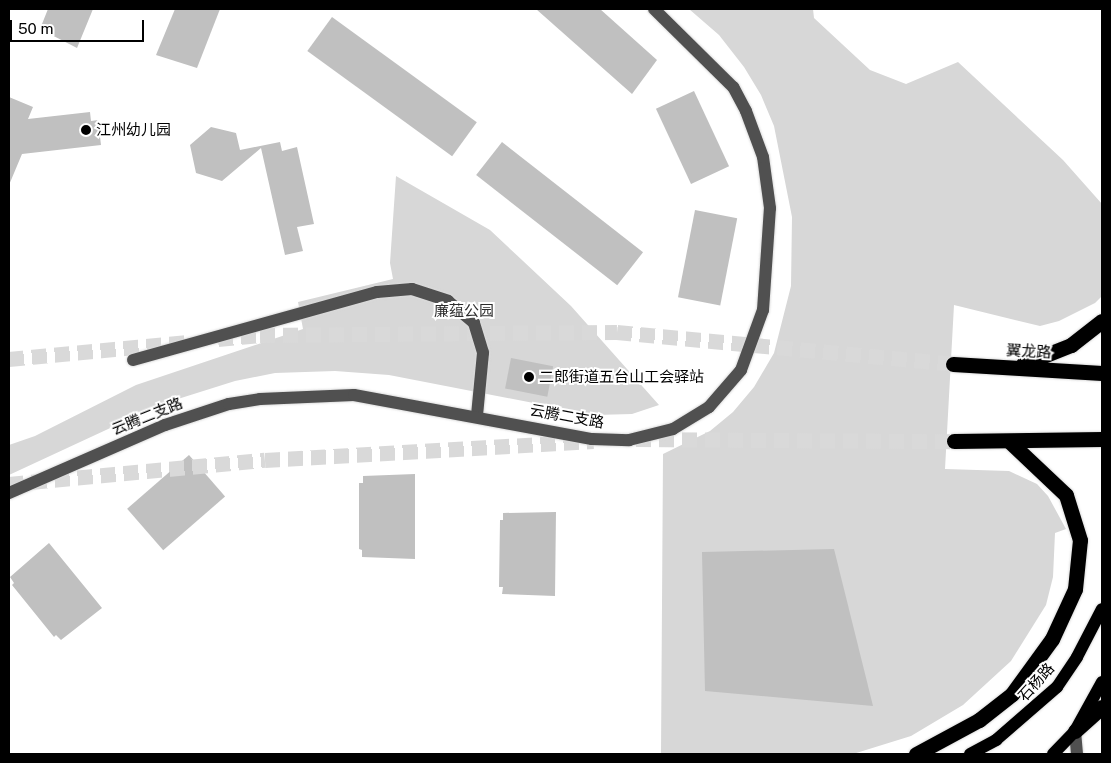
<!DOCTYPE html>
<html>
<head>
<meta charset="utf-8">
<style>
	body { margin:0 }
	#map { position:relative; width:1111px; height:763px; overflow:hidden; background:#fff; font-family:"Public Sans","Noto Sans SC",sans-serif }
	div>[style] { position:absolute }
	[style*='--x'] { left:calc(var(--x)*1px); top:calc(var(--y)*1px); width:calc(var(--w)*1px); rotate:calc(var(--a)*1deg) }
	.green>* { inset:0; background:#d7d7d7 }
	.building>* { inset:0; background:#c0c0c0; transform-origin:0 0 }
	.highway-tunnel>* { height:15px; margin-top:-7.5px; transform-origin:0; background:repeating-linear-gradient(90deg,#d9d9d9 0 15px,transparent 0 23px) }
	.roads { filter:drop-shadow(0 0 1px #dbdbdb) drop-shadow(0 0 1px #dbdbdb) }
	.minor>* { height:12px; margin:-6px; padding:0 6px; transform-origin:6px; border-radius:6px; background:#505050 }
	.major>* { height:12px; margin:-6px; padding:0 6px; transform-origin:6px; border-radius:6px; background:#000 }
	.highway>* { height:15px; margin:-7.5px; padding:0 7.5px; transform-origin:7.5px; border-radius:7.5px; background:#000 }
	.dots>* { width:14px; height:14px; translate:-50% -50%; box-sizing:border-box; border:2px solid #fff; border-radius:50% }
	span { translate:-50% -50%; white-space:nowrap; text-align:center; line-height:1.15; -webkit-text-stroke:4px #fff; paint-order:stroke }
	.poi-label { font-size:15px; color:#000 }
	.left { translate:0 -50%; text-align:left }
	.park-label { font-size:15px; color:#2e2e2e }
	.street-label { font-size:15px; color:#000 }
	.frame { position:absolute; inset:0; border:10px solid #000; pointer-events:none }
	.scale { position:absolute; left:10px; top:20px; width:134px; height:22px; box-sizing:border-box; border:2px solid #000; border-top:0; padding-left:6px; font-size:15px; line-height:18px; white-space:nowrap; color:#000; -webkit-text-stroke:4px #fff; paint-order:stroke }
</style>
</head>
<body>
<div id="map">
	<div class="green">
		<div style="clip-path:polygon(689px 9px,813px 9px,814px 18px,870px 70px,906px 84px,958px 62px,1063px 160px,1102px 204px,1102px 296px,1095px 303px,1059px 321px,1040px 326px,954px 305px,945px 469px,1009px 471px,1037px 484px,1048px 496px,1066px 529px,1055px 533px,1053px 577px,1046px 605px,1011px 661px,963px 705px,911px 736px,853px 754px,661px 753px,663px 454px,710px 431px,733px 412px,754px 387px,774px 353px,791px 286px,792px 217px,774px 126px,761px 95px,744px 67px,719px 35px)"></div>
		<div style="clip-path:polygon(396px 176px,490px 230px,571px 306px,659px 405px,632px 414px,595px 415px,389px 375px,335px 371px,275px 373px,235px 381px,162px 404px,9px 475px,9px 445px,35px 436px,136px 385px,303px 329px,298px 302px,393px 279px,390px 263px)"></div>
	</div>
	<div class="building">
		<div style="clip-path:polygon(48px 9px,93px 9px,77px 48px,40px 29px)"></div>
		<div style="clip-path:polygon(175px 9px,220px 9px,197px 68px,156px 55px)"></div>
		<div style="clip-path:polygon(536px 9px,600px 9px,657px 60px,632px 94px)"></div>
		<div style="left:332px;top:17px;width:179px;height:42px;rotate:36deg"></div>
		<div style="left:694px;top:91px;width:83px;height:42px;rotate:65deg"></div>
		<div style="clip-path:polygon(9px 97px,33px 107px,28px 119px,90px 112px,91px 121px,98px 120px,101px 145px,22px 154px,9px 185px)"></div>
		<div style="clip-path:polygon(211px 127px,236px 133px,240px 150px,280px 142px,282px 151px,297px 147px,314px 224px,297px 227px,303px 251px,285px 255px,261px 148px,222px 181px,196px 173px,190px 145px)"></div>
		<div style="left:502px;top:142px;width:179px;height:42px;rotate:38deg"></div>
		<div style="left:695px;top:210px;width:43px;height:89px;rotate:11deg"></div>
		<div style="left:511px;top:358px;width:43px;height:31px;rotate:11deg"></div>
		<div style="left:189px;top:455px;width:55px;height:82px;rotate:49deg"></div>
		<div style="clip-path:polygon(415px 474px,415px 559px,362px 557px,362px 550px,359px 549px,359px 483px,363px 483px,363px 476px)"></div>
		<div style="clip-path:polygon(556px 512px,555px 596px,502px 594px,503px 587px,499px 587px,500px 520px,503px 520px,503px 513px)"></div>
		<div style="clip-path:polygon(49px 543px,102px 608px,61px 640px,56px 635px,54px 637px,12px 585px,14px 583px,10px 577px)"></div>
		<div style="clip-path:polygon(834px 549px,873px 706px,705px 691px,702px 552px)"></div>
	</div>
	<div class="highway-tunnel">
		<div style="--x:218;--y:339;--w:42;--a:-5.4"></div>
		<div style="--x:260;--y:335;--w:357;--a:-0.5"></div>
		<div style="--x:617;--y:332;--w:338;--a:5.4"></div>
		<div style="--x:9;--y:359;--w:180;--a:-5.4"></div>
		<div style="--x:636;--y:439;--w:318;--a:0.4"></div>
		<div style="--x:9;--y:484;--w:257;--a:-5.4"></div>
		<div style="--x:265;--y:460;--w:329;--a:-3.3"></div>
	</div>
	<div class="roads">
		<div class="minor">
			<div style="--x:133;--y:360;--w:253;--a:-15.6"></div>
			<div style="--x:377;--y:292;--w:35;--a:-5"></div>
			<div style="--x:412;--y:289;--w:38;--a:18"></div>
			<div style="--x:448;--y:301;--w:34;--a:40"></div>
			<div style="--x:474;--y:323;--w:31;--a:73"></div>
			<div style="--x:483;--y:353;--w:62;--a:95.5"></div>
			<div style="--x:9;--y:493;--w:170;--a:-23.6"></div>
			<div style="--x:165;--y:425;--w:67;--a:-18.2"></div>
			<div style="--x:229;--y:404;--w:31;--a:-9"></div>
			<div style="--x:260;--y:399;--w:94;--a:-2.4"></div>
			<div style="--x:354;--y:395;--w:242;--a:10.5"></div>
			<div style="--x:592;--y:439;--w:37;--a:2"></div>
			<div style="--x:629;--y:440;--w:45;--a:-14"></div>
			<div style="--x:673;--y:429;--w:42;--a:-31.4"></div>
			<div style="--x:709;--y:407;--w:49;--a:-49.1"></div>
			<div style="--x:741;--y:370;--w:64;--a:-69.9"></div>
			<div style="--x:763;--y:310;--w:102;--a:-86.1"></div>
			<div style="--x:770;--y:208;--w:51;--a:-97.8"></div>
			<div style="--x:763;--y:157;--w:49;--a:-110.3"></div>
			<div style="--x:746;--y:111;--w:27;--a:-118"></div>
			<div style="--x:733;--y:87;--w:111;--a:-135.4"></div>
			<div style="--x:1075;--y:731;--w:23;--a:85"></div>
		</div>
		<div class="major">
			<div style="--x:970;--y:754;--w:30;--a:-28"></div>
			<div style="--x:996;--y:740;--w:81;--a:-41"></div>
			<div style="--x:1057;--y:687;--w:36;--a:-56"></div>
			<div style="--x:1077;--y:657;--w:54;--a:-62.5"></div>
			<div style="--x:1053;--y:754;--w:32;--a:-46"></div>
			<div style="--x:1075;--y:731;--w:56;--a:-61.1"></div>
		</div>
		<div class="highway">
			<div style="--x:953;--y:364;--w:149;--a:3.5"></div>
			<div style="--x:1023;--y:364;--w:52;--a:-21.6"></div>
			<div style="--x:1071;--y:345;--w:39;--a:-38"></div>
			<div style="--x:954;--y:441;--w:148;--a:-0.8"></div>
			<div style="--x:1075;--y:731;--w:36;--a:-42"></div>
			<div style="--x:916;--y:754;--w:72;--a:-28.4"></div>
			<div style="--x:979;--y:720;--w:42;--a:-38.2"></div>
			<div style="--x:1012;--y:694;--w:68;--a:-54"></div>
			<div style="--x:1052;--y:639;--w:55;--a:-65.3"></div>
			<div style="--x:1075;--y:589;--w:49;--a:-84.2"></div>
			<div style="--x:1080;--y:540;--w:47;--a:-107.3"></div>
			<div style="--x:1066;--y:495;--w:77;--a:-136.6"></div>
		</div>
	</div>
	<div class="dots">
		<div style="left:86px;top:130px;background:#000"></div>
		<div style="left:529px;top:377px;background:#000"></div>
	</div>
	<div class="poi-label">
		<span class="left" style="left:96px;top:130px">江州幼儿园</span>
		<span class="left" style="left:539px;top:377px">二郎街道五台山工会驿站</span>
	</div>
	<div class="park-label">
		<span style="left:464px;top:311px">廉蕴公园</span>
	</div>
	<div class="street-label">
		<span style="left:1029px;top:351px;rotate:3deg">翼龙路</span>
		<span style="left:147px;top:416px;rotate:-22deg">云腾二支路</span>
		<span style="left:567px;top:416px;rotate:10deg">云腾二支路</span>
		<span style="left:1036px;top:682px;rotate:-48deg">石杨路</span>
	</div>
	<div class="frame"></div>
	<div class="scale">50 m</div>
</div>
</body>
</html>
